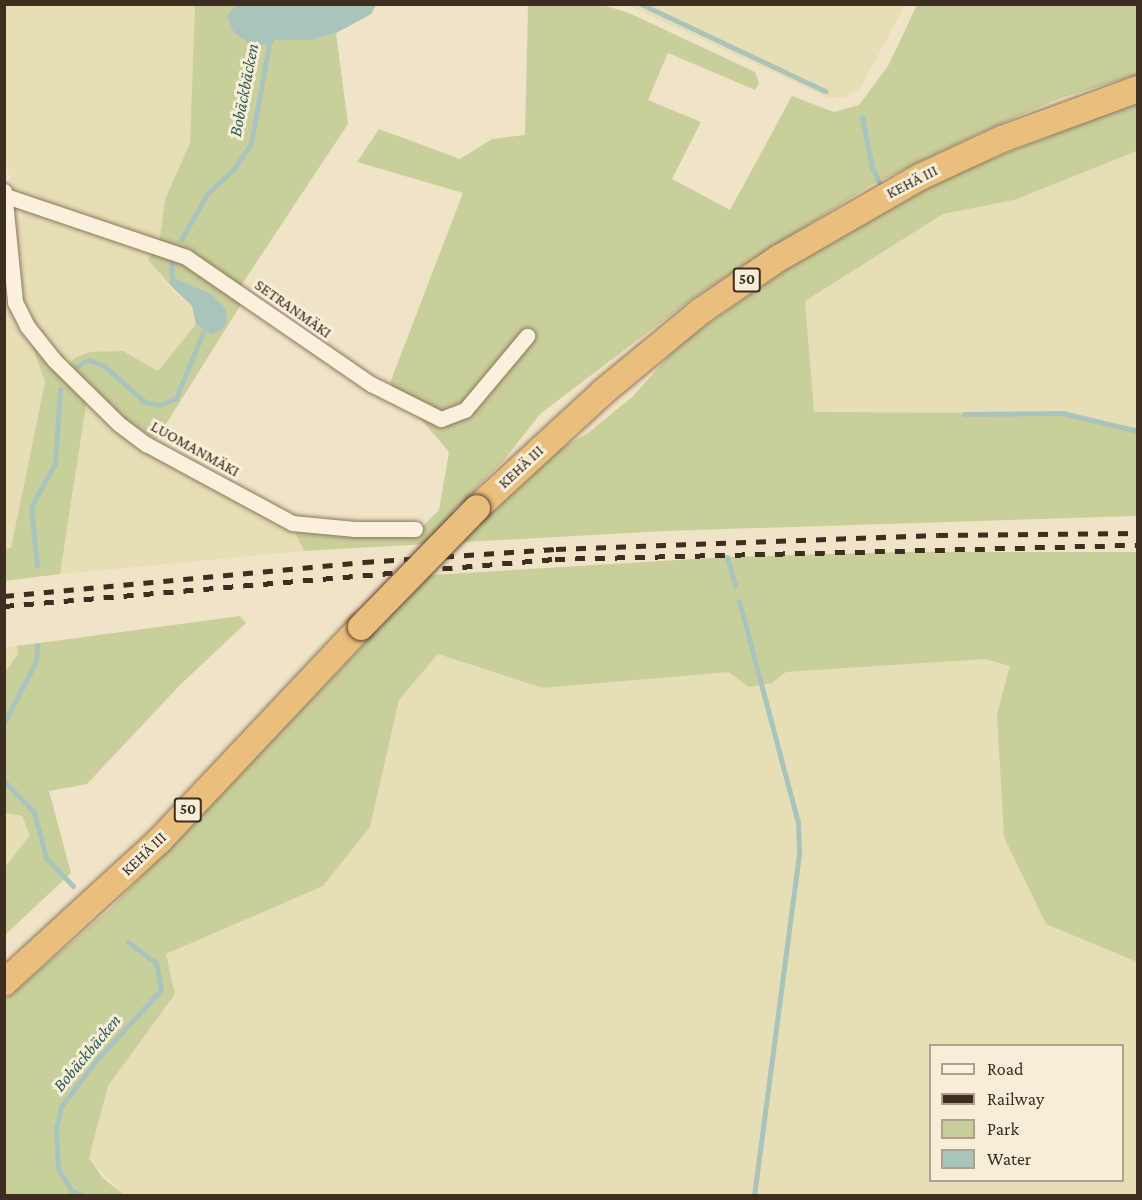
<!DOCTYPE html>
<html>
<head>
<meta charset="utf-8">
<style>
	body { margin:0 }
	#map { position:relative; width:1142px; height:1200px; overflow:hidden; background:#f0e4c8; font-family:"Crimson Pro",serif }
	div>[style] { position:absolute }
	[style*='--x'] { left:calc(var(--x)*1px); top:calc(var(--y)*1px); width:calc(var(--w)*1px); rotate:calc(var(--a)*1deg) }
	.farmland>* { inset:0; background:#e6deb5 }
	.green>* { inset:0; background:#c9cf9b }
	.water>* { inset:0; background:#a9c4bc }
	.stream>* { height:5px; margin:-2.5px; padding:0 2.5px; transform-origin:2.5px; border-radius:2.5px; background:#a9c4bc }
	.roads { filter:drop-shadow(0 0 2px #8d765c) drop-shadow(0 0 2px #8d765c) }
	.minor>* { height:15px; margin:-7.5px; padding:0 7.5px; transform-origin:7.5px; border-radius:7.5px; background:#faf1dc }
	.trunk>* { height:26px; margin:-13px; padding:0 13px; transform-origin:13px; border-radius:13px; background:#eabe7c }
	.rail>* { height:4.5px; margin-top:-2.25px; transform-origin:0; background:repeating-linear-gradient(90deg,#3d2e20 0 10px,transparent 0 20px) }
	.bridges { filter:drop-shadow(0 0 2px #5b4430) drop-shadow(0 0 2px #5b4430) }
	.trunk-bridge>* { height:26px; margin:-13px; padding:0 13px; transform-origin:13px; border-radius:13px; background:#eabe7c }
	span { translate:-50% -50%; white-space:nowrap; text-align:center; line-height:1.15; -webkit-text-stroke:6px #f7eed8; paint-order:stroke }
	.shield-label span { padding:2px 4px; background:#f7eed8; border:2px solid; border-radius:4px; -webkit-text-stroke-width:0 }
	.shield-label { font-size:15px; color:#3d2e20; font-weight:700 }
	.street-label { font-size:16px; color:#3d2e20 }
	.water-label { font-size:18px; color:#2f5d5a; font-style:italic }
	.frame { position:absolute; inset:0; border:6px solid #3d2e20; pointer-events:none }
	.legend { position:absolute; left:929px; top:1044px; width:195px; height:138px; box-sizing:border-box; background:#f7eed8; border:2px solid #ada18e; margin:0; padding:8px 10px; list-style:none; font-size:18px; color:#3d2e20 }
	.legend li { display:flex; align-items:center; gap:12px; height:30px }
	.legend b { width:30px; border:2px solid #ada18e }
</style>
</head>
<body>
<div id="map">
	<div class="farmland">
		<div style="clip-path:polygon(4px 5px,195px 5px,190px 143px,165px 199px,160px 238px,148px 260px,172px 290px,192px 306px,196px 324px,158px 371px,69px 365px,25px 320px,10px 221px,23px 218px,5px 162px)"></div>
		<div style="clip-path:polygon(628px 5px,905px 5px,860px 89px,845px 97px,828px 98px)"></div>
		<div style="clip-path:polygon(1137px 151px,1137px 431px,1062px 413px,813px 412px,805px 300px,943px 214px,1014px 200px)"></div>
		<div style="clip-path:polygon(4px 293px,6px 304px,32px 345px,45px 382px,11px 548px,5px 549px)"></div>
		<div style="clip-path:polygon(87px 399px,135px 443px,295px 532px,304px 551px,60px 574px)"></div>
		<div style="clip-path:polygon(17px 646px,18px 654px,5px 672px,5px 647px)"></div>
		<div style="clip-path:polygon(evenodd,438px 654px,543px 688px,729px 672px,772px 683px,786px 672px,985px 659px,1011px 666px,997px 714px,1046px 924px,1137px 962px,1137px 1195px,124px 1196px,89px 1158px,108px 1086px,175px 994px,166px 954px,323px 886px,370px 827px,399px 700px,438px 654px,930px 1046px,1122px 1046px,1122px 1180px,930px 1180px,930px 1046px)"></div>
		<div style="clip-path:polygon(5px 813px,22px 816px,30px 835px,5px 867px)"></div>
	</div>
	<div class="green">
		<div style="clip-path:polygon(195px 5px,376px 5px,371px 14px,336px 33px,348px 124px,242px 284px,242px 303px,156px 440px,123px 418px,69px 365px,76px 357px,90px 352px,123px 351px,158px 371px,196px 324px,212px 335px,172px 277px,169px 284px,148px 260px,160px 238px,165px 199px,190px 143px)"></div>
		<div style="clip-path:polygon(528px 5px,603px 5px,629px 13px,755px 72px,759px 83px,755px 90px,668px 53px,648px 100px,701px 122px,672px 179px,730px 210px,792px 96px,834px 112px,859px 105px,888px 66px,917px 5px,1137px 5px,1137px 75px,1061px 98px,988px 129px,871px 185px,697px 295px,540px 414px,504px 460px,452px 512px,486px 518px,551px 454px,588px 433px,632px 397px,680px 344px,784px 271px,946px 177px,1137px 102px,1137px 151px,1014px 200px,943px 214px,805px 301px,814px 412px,1062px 413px,1137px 431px,1137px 516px,665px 531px,304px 551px,295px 532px,353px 536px,415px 534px,439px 510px,449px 452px,390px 383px,463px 193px,357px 162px,379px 129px,460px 159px,492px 139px,525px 135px)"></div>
		<div style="clip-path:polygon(32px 345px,87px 399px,60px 574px,5px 581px,4px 549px,11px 548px,45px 382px)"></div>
		<div style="clip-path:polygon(903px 552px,1137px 552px,1137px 962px,1046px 924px,1004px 837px,997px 714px,1010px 666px,985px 659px,786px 672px,772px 683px,749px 687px,729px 672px,543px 688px,438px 654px,399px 700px,370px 827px,323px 886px,166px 954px,175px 994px,108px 1086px,89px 1158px,103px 1178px,124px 1195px,5px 1196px,5px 1000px,111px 908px,431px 575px,727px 557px)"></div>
		<div style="clip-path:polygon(240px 616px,246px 623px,180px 685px,87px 784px,49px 791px,71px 873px,5px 935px,5px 867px,30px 835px,22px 816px,5px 813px,5px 672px,18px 654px,17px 646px)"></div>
	</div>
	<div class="water">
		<div style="clip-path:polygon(236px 5px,236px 4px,376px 5px,371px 14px,336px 33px,308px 40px,275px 40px,270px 45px,252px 45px,234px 33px,227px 16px)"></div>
		<div style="clip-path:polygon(172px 277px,211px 294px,226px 309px,227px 322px,221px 330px,212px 335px,196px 324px,192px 306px,169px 284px)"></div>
	</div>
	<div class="stream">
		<div style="--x:641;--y:4;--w:204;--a:25.3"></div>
		<div style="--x:862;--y:117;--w:51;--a:78.7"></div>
		<div style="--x:872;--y:167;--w:17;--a:65"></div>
		<div style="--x:181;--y:240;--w:53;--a:-60.5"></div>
		<div style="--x:207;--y:194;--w:37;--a:-43"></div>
		<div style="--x:234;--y:169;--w:31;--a:-57"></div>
		<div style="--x:251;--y:143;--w:106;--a:-79.6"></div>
		<div style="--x:171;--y:262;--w:15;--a:86"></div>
		<div style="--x:77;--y:366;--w:13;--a:-27"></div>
		<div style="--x:89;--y:360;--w:16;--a:22"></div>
		<div style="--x:104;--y:366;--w:55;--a:41.3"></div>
		<div style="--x:145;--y:402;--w:15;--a:11"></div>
		<div style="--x:160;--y:405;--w:17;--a:-24"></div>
		<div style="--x:176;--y:398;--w:71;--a:-67.8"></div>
		<div style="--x:964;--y:414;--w:98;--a:-0.6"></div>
		<div style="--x:1062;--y:413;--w:78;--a:13.3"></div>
		<div style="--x:727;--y:557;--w:29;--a:74"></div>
		<div style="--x:37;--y:565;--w:58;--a:-95.9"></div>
		<div style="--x:31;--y:507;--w:50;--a:-61.4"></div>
		<div style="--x:55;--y:463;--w:74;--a:-86.1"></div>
		<div style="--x:739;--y:601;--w:229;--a:75.1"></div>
		<div style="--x:798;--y:822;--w:32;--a:88"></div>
		<div style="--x:799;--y:854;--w:345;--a:97.5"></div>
		<div style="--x:4;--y:723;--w:70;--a:-62.7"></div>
		<div style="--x:36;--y:661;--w:16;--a:-86"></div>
		<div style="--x:4;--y:781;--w:43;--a:45.9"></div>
		<div style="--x:34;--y:812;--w:48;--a:75.4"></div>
		<div style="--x:46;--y:858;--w:39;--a:46"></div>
		<div style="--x:84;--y:1196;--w:13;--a:-157"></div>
		<div style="--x:72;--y:1191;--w:26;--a:-122"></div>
		<div style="--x:58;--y:1169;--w:41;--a:-92.8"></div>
		<div style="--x:56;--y:1128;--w:22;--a:-77"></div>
		<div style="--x:61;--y:1107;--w:63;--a:-52.8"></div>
		<div style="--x:99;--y:1057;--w:91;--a:-47.2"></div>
		<div style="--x:161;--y:990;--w:27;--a:-100"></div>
		<div style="--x:156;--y:963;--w:35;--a:-143"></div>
	</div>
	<div class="roads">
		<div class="minor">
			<div style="--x:4;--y:191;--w:112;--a:84.3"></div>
			<div style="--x:15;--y:302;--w:27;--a:63"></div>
			<div style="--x:27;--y:326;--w:43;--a:51.5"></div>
			<div style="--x:54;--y:360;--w:91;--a:44.6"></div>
			<div style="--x:119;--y:424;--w:34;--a:37"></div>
			<div style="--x:146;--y:444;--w:166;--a:28.4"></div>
			<div style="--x:292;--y:523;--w:63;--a:5.4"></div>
			<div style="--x:355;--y:529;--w:60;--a:0"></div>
			<div style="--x:6;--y:196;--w:190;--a:18.7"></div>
			<div style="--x:186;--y:257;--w:224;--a:34.5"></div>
			<div style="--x:371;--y:384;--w:78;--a:26.6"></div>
			<div style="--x:441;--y:419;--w:26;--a:-21"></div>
			<div style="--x:465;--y:410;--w:97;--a:-50"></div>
		</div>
		<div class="trunk">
			<div style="--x:477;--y:508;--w:171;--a:-42.6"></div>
			<div style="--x:603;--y:392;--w:127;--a:-39.6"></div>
			<div style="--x:701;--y:311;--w:94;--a:-34.2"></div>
			<div style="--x:779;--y:258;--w:163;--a:-29.9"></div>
			<div style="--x:920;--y:177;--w:90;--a:-24.9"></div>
			<div style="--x:1002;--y:139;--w:145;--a:-20.2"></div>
			<div style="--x:4;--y:983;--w:210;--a:-42.5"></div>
			<div style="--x:159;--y:841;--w:294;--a:-46.7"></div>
		</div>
	</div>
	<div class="rail">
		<div style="--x:4;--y:596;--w:362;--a:-5.4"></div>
		<div style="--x:364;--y:562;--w:192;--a:-3.9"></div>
		<div style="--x:556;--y:549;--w:382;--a:-2.1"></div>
		<div style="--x:938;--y:535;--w:200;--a:-0.6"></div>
		<div style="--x:4;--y:606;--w:553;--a:-4.88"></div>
		<div style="--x:555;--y:559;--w:583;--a:-1.38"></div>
	</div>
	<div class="bridges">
		<div class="trunk-bridge">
			<div style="--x:361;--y:627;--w:166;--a:-45.7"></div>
		</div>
	</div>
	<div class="shield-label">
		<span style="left:747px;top:280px">50</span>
		<span style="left:188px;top:810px">50</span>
	</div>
	<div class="street-label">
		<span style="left:912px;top:182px;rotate:-27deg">KEHÄ III</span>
		<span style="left:293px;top:309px;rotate:35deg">SETRANMÄKI</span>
		<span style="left:195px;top:449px;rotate:29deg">LUOMANMÄKI</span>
		<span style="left:521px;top:467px;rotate:-43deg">KEHÄ III</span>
		<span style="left:144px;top:854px;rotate:-44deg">KEHÄ III</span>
	</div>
	<div class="water-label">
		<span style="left:244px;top:90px;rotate:-79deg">Bobäckbäcken</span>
		<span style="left:87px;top:1053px;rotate:-50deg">Bobäckbäcken</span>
	</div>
	<div class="frame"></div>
	<ul class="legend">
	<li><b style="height:8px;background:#faf1dc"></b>Road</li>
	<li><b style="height:8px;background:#3d2e20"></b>Railway</li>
	<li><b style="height:16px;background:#c9cf9b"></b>Park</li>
	<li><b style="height:16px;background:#a9c4bc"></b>Water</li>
	</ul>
</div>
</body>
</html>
